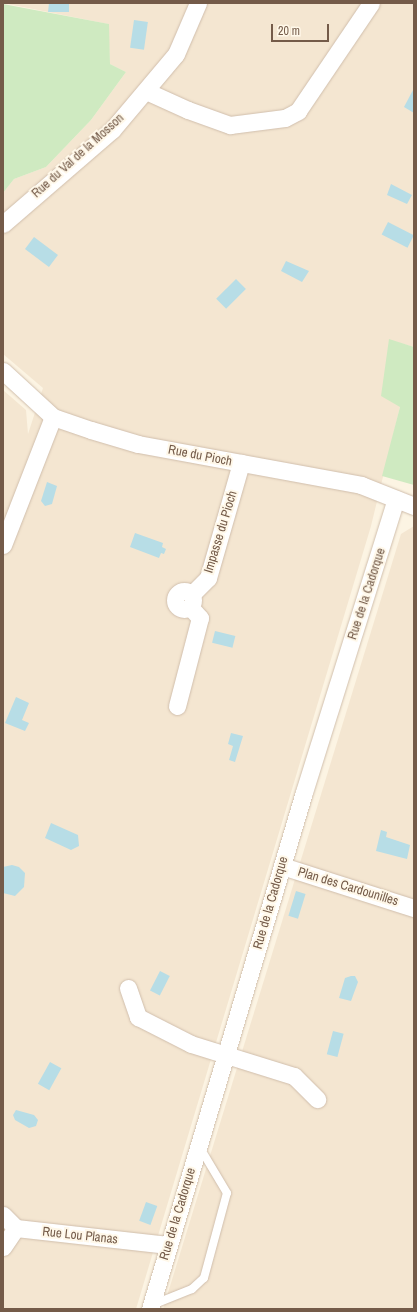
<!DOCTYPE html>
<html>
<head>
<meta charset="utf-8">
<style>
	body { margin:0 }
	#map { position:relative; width:417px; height:1312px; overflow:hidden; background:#fcf4e3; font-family:"Archivo Narrow",sans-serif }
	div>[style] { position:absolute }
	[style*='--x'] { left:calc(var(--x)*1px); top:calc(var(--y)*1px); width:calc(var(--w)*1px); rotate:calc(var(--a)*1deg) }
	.residential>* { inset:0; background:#f4e6d1 }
	.green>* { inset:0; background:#cfeac1 }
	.water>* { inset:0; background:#b7dde6; transform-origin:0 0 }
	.roads { filter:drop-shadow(0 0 1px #d0beac) drop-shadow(0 0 1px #d0beac) }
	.lane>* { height:8px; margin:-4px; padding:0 4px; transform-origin:4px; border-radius:4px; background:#fff }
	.street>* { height:17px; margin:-8.5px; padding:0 8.5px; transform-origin:8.5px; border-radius:8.5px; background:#fff }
	.street>.ring { margin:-8.5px; padding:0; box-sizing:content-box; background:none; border:17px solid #fff; border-radius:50% }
	span { translate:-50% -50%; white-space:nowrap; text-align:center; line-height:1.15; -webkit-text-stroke:4px #fff8e9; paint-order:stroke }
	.street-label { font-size:13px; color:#745b49 }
	.frame { position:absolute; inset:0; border:4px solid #745b49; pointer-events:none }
	.scale { position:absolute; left:271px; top:24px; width:58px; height:18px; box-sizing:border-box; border:2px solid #745b49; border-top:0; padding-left:5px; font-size:12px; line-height:14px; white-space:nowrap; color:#745b49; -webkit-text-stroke:3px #fff8e9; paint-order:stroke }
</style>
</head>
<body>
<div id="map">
	<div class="residential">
		<div style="clip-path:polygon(3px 3px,414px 3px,414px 347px,389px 340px,400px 407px,371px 526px,136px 1309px,3px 1309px,3px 390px,26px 410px,28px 434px,43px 388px,3px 354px,3px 193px,14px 179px,46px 167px,91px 120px,126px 72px,110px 64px,108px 24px)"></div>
		<div style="clip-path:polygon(414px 526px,414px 1309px,163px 1309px,401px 534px)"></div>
	</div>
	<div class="green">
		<div style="clip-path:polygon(3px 4px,109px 24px,110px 64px,126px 72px,91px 120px,46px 167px,14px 179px,3px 193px)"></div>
		<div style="clip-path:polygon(389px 339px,414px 347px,414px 485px,382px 476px,400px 407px,381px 396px)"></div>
	</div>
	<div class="water">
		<div style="clip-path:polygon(49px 3px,69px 4px,69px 12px,48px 12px)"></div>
		<div style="left:134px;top:20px;width:14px;height:28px;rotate:8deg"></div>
		<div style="clip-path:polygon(413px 90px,414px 91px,414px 113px,404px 107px)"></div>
		<div style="clip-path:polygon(391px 184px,412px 195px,407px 204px,387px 195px)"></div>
		<div style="left:388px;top:222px;width:29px;height:14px;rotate:27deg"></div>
		<div style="left:34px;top:237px;width:30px;height:15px;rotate:37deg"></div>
		<div style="clip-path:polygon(286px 261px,309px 271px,302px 282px,281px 271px)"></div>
		<div style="left:236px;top:279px;width:14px;height:28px;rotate:45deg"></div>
		<div style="clip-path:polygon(47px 482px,57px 486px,52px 504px,45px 506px,41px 501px)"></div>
		<div style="clip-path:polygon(135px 533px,163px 543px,162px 547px,166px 549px,164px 554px,161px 553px,159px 558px,130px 547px)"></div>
		<div style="left:215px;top:631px;width:21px;height:12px;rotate:14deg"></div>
		<div style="clip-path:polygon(16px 697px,29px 703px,22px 720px,29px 723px,25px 731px,5px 723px)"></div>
		<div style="clip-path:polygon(231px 733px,243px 736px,235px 762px,229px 760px,233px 746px,228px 744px)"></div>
		<div style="clip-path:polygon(51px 823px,78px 835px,79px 846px,71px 850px,45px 838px)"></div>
		<div style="clip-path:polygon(381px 830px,387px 832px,386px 837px,410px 845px,407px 859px,376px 851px)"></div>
		<div style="clip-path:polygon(12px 865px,19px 867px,25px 873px,24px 887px,15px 896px,3px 893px,3px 867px)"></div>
		<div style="left:296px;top:891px;width:10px;height:26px;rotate:17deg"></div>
		<div style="left:160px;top:971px;width:11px;height:22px;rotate:27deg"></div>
		<div style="clip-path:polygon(351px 976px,355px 976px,358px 982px,351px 1001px,339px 998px,345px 978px)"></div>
		<div style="left:333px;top:1031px;width:11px;height:24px;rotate:15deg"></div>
		<div style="left:50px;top:1062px;width:13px;height:25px;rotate:29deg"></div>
		<div style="clip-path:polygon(16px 1110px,34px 1115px,38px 1120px,36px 1126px,29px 1128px,15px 1120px,13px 1115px)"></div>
		<div style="left:146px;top:1202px;width:12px;height:20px;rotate:20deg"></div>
	</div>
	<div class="roads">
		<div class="lane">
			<div style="--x:152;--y:1305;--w:43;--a:-21.8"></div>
			<div style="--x:192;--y:1289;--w:16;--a:-43"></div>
			<div style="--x:204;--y:1278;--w:88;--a:-74.9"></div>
			<div style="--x:227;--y:1193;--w:55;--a:-120.8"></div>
		</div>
		<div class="street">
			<div style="--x:146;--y:91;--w:46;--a:24.3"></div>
			<div style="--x:188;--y:110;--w:45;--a:19.7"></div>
			<div style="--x:230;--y:125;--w:55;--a:-7.3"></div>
			<div style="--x:285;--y:118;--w:15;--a:-28"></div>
			<div style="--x:298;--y:111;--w:130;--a:-55.9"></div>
			<div style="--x:3;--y:224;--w:144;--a:-40.8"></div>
			<div style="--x:112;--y:130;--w:99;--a:-49.9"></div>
			<div style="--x:176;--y:54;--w:56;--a:-66.7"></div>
			<div style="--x:3;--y:371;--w:68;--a:42.6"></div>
			<div style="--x:53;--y:417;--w:40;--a:18.9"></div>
			<div style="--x:91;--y:430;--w:49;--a:16.6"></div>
			<div style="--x:138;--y:444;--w:227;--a:10.4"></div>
			<div style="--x:361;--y:485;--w:57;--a:21.6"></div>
			<div style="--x:3;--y:545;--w:137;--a:-68.7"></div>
			<div class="ring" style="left:175px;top:591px;width:1px;height:1px"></div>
			<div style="--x:191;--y:595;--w:24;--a:-45"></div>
			<div style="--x:208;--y:578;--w:120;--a:-74"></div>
			<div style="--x:177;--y:706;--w:91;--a:-75.4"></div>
			<div style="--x:200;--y:618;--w:15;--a:-132"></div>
			<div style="--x:282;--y:866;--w:139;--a:17.7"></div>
			<div style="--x:128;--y:988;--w:31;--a:71"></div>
			<div style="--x:138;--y:1017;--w:59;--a:27"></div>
			<div style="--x:191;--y:1044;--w:108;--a:17.3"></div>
			<div style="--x:294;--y:1076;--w:33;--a:45"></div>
			<div style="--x:3;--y:1215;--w:18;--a:45"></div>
			<div style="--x:3;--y:1247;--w:23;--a:-56"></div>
			<div style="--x:16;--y:1228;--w:153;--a:6.4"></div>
			<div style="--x:150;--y:1309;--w:539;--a:-73.41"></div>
			<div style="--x:304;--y:792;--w:307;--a:-72.6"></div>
		</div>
	</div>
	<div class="street-label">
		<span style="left:78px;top:156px;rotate:-42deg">Rue du Val de la Mosson</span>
		<span style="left:200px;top:456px;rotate:11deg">Rue du Pioch</span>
		<span style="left:221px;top:532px;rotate:-73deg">Impasse du Pioch</span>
		<span style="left:367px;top:594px;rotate:-72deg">Rue de la Cadorque</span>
		<span style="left:348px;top:887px;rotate:17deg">Plan des Cardounilles</span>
		<span style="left:271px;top:903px;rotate:-74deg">Rue de la Cadorque</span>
		<span style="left:178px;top:1214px;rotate:-73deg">Rue de la Cadorque</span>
		<span style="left:80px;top:1236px;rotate:6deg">Rue Lou Planas</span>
	</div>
	<div class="frame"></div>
	<div class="scale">20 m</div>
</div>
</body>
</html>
